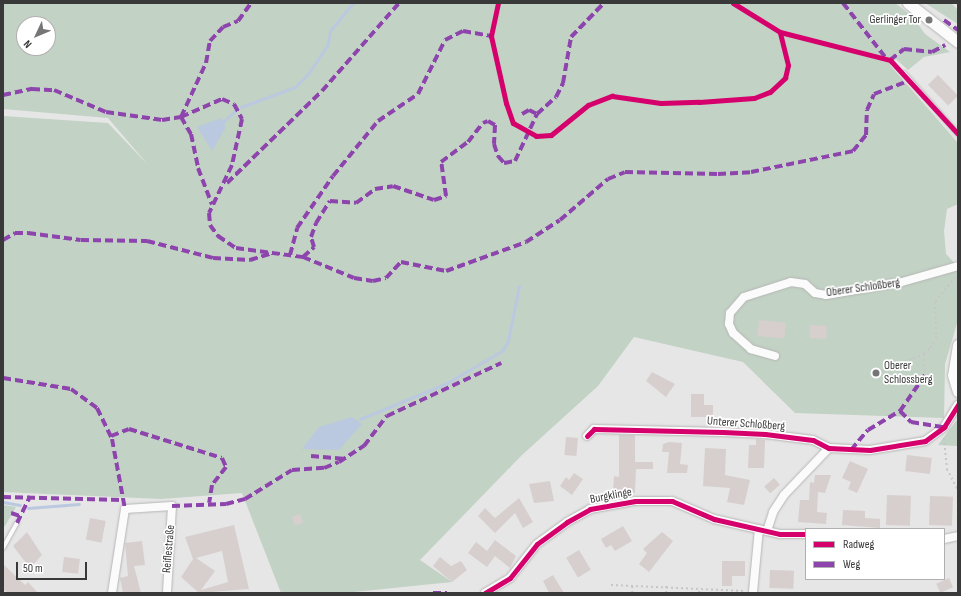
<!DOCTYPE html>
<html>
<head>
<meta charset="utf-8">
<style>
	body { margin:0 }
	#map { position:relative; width:961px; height:596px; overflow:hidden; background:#e6e6e6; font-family:"Sofia Sans Condensed",sans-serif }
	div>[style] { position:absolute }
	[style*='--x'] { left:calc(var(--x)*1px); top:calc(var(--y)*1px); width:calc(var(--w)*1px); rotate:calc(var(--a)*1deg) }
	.green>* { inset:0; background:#c2d2c4 }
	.water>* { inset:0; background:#bbc9e0 }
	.stream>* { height:3px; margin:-1.5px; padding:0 1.5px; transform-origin:1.5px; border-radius:1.5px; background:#bbc9e0 }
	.building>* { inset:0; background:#d7cfce; transform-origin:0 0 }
	.path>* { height:1.5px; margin-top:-0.75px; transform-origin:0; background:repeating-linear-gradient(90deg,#c6c6c7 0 2px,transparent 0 5px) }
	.roads { filter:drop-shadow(0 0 1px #b6b6b6) drop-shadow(0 0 1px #b6b6b6) }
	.lane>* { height:4px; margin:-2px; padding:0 2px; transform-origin:2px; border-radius:2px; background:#fbfbfb }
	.street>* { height:8px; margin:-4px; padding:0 4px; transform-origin:4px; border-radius:4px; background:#fbfbfb }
	.secondary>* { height:11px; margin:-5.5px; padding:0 5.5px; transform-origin:5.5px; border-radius:5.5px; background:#fbfbfb }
	.quiet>* { height:4px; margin-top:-2px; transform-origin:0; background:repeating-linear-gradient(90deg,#8e44ad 0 8px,transparent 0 12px) }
	.cycleway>* { height:5px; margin:-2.5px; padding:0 2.5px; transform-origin:2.5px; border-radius:2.5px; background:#d6006c }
	.dots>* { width:11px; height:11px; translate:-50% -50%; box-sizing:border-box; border:2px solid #fff; border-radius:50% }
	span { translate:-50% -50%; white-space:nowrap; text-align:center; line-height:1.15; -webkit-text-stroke:3.5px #fff; paint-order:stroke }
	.poi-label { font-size:12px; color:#39393a }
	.right { translate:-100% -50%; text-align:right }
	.left { translate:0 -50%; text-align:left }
	.street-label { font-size:12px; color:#39393a }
	.frame { position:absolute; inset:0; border:4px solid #39393a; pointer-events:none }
	.legend { position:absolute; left:805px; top:528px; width:140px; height:52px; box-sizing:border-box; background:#fff; border:1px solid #b0b0b0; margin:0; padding:5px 7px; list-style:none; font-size:12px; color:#39393a }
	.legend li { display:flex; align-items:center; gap:8px; height:20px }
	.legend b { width:20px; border:1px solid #b0b0b0 }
	.north { position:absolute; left:16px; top:16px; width:40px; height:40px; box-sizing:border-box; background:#fff; border:1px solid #b0b0b0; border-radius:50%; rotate:226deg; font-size:11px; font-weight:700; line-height:16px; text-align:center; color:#39393a }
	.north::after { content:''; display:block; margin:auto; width:14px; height:18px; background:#767676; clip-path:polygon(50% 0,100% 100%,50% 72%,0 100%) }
	.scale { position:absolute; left:16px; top:562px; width:71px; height:18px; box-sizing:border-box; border:2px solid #39393a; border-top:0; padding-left:5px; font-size:12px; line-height:14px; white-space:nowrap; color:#39393a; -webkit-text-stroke:3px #fff; paint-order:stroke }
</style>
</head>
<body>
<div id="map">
	<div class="green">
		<div style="clip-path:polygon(evenodd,3px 3px,895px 3px,912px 16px,925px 34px,950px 52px,924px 57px,908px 70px,896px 59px,890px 65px,958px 143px,958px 204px,947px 209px,944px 231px,946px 254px,958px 267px,958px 320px,945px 364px,944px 418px,795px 413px,743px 362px,634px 337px,598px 386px,522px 455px,420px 560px,452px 582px,344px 593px,281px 593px,242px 493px,161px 499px,3px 492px,3px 116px,108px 123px,149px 166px,108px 118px,3px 109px,3px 3px,24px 24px,48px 24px,48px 48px,24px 48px,24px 24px)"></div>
		<div style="clip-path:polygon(925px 3px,951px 3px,958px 10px,958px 24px)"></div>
		<div style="clip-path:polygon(958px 419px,958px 446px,938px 445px,956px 421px)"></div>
		<div style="clip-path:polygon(3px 505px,16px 507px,5px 526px,3px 525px)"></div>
	</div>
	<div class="water">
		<div style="clip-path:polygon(221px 118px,226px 127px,212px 151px,197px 127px)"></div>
		<div style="clip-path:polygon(352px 417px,362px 424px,339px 450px,302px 449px,319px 427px)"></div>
	</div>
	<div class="stream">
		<div style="--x:241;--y:107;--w:58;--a:-20.3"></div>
		<div style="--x:295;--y:87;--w:18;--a:-45"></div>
		<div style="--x:308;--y:74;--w:36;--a:-56"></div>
		<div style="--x:328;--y:44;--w:13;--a:-81"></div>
		<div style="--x:330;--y:31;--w:36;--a:-51"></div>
		<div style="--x:223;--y:122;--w:16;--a:-43"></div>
		<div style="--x:360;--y:419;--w:94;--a:-22.5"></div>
		<div style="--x:447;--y:383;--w:64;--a:-30.2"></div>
		<div style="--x:502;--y:351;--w:12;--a:-59"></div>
		<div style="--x:508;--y:341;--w:56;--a:-78.7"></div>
		<div style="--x:3;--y:502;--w:17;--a:10"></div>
		<div style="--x:28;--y:508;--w:51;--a:-4.5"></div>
	</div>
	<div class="building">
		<div style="left:938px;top:75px;width:29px;height:14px;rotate:46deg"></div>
		<div style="left:759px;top:320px;width:27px;height:16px;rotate:6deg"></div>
		<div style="left:810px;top:325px;width:17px;height:13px;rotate:3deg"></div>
		<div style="clip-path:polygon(652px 372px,675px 384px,666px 397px,646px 381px)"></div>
		<div style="clip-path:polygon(691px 394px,704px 394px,704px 405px,713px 405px,713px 417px,691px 417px)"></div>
		<div style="clip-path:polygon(619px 435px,635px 435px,635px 462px,653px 462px,653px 469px,636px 469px,635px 493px,613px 492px,614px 476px,619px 477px)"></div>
		<div style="left:566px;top:437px;width:12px;height:18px;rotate:5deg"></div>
		<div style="clip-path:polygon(756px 439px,765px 440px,764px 468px,748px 468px,749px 445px,756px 445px)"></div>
		<div style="clip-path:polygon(669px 442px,682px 443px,680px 464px,688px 465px,687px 473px,667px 473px,669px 452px,662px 452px,663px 444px)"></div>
		<div style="clip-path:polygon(705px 448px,726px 449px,725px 475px,750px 480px,744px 505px,727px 502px,730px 488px,703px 486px)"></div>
		<div style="left:907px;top:455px;width:25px;height:16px;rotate:7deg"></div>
		<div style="clip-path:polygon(850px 461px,868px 469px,857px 493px,848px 489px,851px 482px,842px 478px)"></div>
		<div style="clip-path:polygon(574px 473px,583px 479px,572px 495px,560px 486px,566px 477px,569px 480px)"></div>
		<div style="clip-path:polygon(815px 475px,831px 475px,825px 493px,818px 492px,817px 512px,827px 513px,826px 524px,798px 522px,800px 500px,809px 500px,810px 482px,814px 483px)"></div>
		<div style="left:774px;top:478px;width:9px;height:13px;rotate:49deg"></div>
		<div style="clip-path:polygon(550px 481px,554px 501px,534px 503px,529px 484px)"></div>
		<div style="left:887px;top:495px;width:24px;height:30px;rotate:2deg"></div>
		<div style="left:930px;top:496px;width:23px;height:29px;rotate:2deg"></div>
		<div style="clip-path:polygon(519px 498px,533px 522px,523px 528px,515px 513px,495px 533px,478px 516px,485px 508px,495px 518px)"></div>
		<div style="clip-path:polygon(843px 510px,865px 511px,865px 518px,880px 519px,880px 528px,842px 525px)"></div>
		<div style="left:300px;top:514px;width:9px;height:9px;rotate:69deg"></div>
		<div style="left:90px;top:518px;width:16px;height:22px;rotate:11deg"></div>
		<div style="clip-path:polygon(evenodd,234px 525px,249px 589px,199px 593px,181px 577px,193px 559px,185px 537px,234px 525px,222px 551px,228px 582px,201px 590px,215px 571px,196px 558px,222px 551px)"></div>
		<div style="clip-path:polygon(623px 526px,632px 541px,615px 551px,611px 545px,606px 548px,601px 539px)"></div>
		<div style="clip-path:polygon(27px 532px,42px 555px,30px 568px,13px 546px)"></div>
		<div style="clip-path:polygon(662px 532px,673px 541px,649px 572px,639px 564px,647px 553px,643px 549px)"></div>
		<div style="clip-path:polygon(495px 540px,516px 556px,510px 568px,495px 556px,487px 567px,468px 553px,476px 542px,487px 551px)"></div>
		<div style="clip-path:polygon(142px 541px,145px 565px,134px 566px,141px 593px,123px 593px,120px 578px,128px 576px,125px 543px)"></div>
		<div style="left:579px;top:550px;width:23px;height:15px;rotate:59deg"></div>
		<div style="left:64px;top:557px;width:16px;height:15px;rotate:7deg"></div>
		<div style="clip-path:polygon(440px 557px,451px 566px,461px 561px,467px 570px,452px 582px,433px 566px)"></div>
		<div style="clip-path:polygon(722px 561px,745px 561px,745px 576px,732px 576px,732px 586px,722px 586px)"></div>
		<div style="clip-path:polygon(3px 564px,25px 585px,28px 582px,38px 593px,7px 593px,3px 589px)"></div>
		<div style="left:770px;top:570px;width:24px;height:18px;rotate:2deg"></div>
		<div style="clip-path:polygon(553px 575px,564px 593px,549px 593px,543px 581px)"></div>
		<div style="left:949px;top:578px;width:10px;height:14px;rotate:66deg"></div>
	</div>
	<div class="path">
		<div style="--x:924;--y:354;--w:21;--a:87"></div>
		<div style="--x:876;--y:373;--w:52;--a:-21.6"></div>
		<div style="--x:924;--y:354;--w:8;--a:-45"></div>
		<div style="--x:930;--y:348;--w:11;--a:-56"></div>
		<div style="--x:936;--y:339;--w:37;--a:-92"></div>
		<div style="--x:935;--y:302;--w:33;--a:-51"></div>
		<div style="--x:944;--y:438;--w:31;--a:84"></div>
		<div style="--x:947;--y:469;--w:24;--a:62"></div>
		<div style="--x:611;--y:585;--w:134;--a:2.6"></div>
		<div style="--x:632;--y:593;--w:8;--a:-90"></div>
		<div style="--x:666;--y:593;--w:7;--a:-90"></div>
		<div style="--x:699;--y:593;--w:5;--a:-90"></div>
	</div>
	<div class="roads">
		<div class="lane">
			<div style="--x:904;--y:73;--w:81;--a:48.5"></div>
			<div style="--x:3;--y:548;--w:29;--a:-61"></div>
		</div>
		<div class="street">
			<div style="--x:775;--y:356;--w:25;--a:-164"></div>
			<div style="--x:751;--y:349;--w:24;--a:-138"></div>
			<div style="--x:733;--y:333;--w:10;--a:-114"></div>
			<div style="--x:729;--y:324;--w:11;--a:-85"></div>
			<div style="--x:730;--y:313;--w:21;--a:-49"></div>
			<div style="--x:744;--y:297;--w:49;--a:-17.7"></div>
			<div style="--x:791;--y:282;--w:14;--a:8"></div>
			<div style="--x:805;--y:284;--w:13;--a:42"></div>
			<div style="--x:815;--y:293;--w:11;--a:10"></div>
			<div style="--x:826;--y:295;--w:77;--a:-9.7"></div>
			<div style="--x:902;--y:282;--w:58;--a:-15.9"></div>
			<div style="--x:587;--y:436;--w:10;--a:-45"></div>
			<div style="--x:594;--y:429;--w:129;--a:1.3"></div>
			<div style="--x:723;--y:432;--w:42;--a:2.7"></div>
			<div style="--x:765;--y:434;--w:48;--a:7.1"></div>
			<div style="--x:813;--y:440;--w:18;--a:27"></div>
			<div style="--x:829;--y:448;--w:41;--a:2.8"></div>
			<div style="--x:870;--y:450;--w:56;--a:-9.3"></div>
			<div style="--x:925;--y:441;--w:24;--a:-36"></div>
			<div style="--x:944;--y:427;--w:26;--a:-58"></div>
			<div style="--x:767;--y:531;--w:20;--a:-72"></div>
			<div style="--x:773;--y:512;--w:20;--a:-57"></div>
			<div style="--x:784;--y:495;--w:65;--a:-46.2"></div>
			<div style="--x:944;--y:539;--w:14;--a:-12"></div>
			<div style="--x:753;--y:592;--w:63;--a:-84.6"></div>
			<div style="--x:112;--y:593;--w:85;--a:-81.2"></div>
			<div style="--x:125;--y:509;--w:47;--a:-3.7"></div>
			<div style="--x:172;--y:506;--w:87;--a:93.3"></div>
			<div style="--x:485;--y:593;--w:29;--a:-31"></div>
			<div style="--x:510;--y:578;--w:43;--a:-51.5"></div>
			<div style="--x:537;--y:544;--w:37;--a:-36"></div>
			<div style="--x:567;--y:522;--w:26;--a:-29"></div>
			<div style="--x:590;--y:509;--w:46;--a:-10.1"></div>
			<div style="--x:635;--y:501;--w:37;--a:0"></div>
			<div style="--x:672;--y:501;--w:46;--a:23.2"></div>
			<div style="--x:714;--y:519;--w:68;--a:12.8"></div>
			<div style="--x:780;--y:534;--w:26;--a:0"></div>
		</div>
		<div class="secondary">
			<div style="--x:908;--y:3;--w:63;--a:38"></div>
			<div style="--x:958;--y:345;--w:30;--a:99"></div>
			<div style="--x:953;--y:375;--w:17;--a:73"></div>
		</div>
	</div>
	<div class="quiet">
		<div style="--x:843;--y:3;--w:70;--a:52"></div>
		<div style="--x:944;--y:20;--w:17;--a:36"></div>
		<div style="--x:890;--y:60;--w:18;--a:-38"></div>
		<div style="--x:904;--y:49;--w:28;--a:6"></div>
		<div style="--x:932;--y:52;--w:15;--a:-28"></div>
		<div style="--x:3;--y:95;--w:30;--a:-12"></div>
		<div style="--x:32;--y:89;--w:22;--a:3"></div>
		<div style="--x:54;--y:90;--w:56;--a:22.9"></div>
		<div style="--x:106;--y:112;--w:57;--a:8.1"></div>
		<div style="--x:162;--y:120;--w:19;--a:-9"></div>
		<div style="--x:181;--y:117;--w:45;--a:-23.7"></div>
		<div style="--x:222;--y:99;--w:13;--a:23"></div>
		<div style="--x:234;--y:104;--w:17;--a:62"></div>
		<div style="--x:242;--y:119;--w:47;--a:102.3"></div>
		<div style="--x:232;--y:165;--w:53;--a:115.6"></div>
		<div style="--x:209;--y:213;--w:12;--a:85"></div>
		<div style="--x:210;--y:225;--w:14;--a:54"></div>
		<div style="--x:218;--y:236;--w:22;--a:34"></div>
		<div style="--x:236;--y:248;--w:68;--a:7.7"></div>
		<div style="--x:303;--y:257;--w:55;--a:22.4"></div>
		<div style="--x:354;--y:278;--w:19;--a:9"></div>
		<div style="--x:373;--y:281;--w:13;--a:-13"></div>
		<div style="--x:386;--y:278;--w:22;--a:-47"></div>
		<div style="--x:401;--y:262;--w:46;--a:11.3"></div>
		<div style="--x:446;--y:271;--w:85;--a:-19.9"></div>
		<div style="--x:526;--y:242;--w:40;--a:-32.9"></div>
		<div style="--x:560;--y:220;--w:63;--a:-40.5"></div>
		<div style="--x:608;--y:179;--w:18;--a:-22"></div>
		<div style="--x:625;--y:172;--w:93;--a:1.2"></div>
		<div style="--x:718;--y:174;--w:33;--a:-3"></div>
		<div style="--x:751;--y:172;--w:104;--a:-11.6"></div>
		<div style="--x:853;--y:151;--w:21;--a:-51"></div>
		<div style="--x:866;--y:135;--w:25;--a:-88"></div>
		<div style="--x:867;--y:110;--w:17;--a:-66"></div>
		<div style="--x:874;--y:94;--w:39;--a:-21"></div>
		<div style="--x:522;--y:114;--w:8;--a:-30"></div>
		<div style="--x:529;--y:110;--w:9;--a:27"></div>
		<div style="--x:181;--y:117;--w:60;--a:-65.2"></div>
		<div style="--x:206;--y:63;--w:22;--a:-80"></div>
		<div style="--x:210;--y:41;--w:19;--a:-47"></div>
		<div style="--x:223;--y:27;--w:16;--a:-22"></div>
		<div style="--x:238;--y:21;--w:22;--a:-54"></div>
		<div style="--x:181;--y:117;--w:20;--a:60"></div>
		<div style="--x:191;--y:134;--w:35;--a:78"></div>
		<div style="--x:198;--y:168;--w:39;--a:69"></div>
		<div style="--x:227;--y:183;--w:132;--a:-44.1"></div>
		<div style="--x:322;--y:91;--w:117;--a:-48.8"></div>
		<div style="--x:3;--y:240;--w:14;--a:-30"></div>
		<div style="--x:15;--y:233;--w:13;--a:0"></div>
		<div style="--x:28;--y:233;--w:53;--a:7.5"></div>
		<div style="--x:81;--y:240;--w:66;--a:0.9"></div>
		<div style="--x:147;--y:241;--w:68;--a:14.4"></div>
		<div style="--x:213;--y:258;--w:37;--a:3"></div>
		<div style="--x:250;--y:260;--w:21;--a:-17"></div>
		<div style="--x:290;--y:255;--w:28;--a:-75"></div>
		<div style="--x:297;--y:228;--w:63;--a:-55.3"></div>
		<div style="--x:333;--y:176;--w:71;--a:-50.7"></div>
		<div style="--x:378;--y:121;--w:48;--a:-34"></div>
		<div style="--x:418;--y:94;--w:60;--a:-63.4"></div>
		<div style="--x:445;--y:40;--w:20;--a:-27"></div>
		<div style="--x:463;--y:31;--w:28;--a:10"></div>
		<div style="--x:303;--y:257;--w:15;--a:-42"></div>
		<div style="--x:314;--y:247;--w:10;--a:-107"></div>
		<div style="--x:311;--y:237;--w:15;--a:-70"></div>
		<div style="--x:316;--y:223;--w:26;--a:-58"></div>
		<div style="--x:330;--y:201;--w:26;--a:4"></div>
		<div style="--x:356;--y:203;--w:24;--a:-36"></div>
		<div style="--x:375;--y:189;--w:18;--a:-9"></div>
		<div style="--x:393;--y:186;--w:43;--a:18.9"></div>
		<div style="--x:434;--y:200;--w:13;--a:-18"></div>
		<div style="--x:446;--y:196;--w:34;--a:-98"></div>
		<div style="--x:441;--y:162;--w:34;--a:-37"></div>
		<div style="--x:468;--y:142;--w:24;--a:-52"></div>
		<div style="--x:483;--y:123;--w:5;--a:-22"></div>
		<div style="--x:488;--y:121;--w:8;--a:30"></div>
		<div style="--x:495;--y:125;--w:19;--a:93"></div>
		<div style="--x:494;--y:144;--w:13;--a:72"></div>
		<div style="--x:498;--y:156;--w:9;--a:49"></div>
		<div style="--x:504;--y:163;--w:11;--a:-10"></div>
		<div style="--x:515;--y:161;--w:52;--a:-64.9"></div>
		<div style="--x:537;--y:114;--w:25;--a:-42"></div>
		<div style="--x:556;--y:97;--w:16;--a:-63"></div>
		<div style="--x:563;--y:83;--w:47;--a:-80.1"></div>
		<div style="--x:571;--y:37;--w:47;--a:-45.9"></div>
		<div style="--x:925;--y:375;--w:44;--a:124.8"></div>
		<div style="--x:900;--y:411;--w:16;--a:45"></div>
		<div style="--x:911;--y:422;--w:33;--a:9"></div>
		<div style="--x:3;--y:378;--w:69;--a:9.2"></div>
		<div style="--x:71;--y:389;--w:32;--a:36"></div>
		<div style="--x:97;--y:408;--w:34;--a:64"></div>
		<div style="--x:112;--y:439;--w:71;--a:79.5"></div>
		<div style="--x:111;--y:436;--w:19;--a:-21"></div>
		<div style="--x:129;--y:429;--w:97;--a:17.3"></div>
		<div style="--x:222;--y:458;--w:10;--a:66"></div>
		<div style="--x:226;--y:467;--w:23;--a:128"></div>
		<div style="--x:212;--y:485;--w:18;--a:99"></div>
		<div style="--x:851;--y:450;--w:26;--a:-50"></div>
		<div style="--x:868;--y:430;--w:37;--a:-31"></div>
		<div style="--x:311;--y:456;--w:32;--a:5"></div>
		<div style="--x:3;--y:497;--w:120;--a:1.4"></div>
		<div style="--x:172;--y:506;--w:54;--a:-2.1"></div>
		<div style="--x:226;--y:504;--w:20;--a:-15"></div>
		<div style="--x:245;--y:499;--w:55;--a:-31.7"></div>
		<div style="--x:292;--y:470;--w:32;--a:-4"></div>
		<div style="--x:324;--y:468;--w:16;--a:-22"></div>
		<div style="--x:339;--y:462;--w:30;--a:-33"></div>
		<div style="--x:364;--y:446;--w:38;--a:-53"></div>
		<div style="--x:387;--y:416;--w:126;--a:-24.9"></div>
		<div style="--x:11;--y:513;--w:9;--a:18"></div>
		<div style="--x:17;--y:523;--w:30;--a:-64"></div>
		<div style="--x:433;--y:593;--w:14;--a:0"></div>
	</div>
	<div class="cycleway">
		<div style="--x:498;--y:3;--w:34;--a:102"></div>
		<div style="--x:491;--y:36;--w:69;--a:77.4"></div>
		<div style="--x:506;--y:103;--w:21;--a:71"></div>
		<div style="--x:513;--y:123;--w:26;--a:29"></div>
		<div style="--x:536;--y:136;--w:15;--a:-4"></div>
		<div style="--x:551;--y:135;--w:48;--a:-39"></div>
		<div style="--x:588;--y:105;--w:26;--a:-21"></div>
		<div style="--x:612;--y:96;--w:49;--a:8.1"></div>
		<div style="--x:661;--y:103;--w:38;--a:-2"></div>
		<div style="--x:699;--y:102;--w:55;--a:-4.2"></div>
		<div style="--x:754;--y:98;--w:17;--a:-21"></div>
		<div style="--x:770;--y:92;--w:21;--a:-43"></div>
		<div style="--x:785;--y:78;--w:13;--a:-77"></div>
		<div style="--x:788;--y:65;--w:34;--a:-104"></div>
		<div style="--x:733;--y:3;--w:55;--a:31.7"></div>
		<div style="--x:780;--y:32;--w:114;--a:14.3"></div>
		<div style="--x:890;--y:60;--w:100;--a:47.4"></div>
		<div style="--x:587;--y:436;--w:10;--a:-45"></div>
		<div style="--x:594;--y:429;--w:129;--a:1.3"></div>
		<div style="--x:723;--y:432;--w:42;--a:2.7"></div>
		<div style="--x:765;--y:434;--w:48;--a:7.1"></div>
		<div style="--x:813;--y:440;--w:18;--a:27"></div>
		<div style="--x:829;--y:448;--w:41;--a:2.8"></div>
		<div style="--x:870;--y:450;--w:56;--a:-9.3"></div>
		<div style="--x:925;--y:441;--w:24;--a:-36"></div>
		<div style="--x:944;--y:427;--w:26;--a:-58"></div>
		<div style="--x:485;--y:593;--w:29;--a:-31"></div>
		<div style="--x:510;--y:578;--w:43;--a:-51.5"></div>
		<div style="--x:537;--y:544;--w:37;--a:-36"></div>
		<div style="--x:567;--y:522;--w:26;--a:-29"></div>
		<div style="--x:590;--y:509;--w:46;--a:-10.1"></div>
		<div style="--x:635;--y:501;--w:37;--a:0"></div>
		<div style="--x:672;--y:501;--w:46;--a:23.2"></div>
		<div style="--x:714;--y:519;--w:68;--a:12.8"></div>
		<div style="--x:780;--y:534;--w:26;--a:0"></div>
	</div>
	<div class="dots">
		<div style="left:929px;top:20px;background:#767676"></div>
		<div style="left:876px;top:373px;background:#767676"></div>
	</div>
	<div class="poi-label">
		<span class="right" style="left:921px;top:20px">Gerlinger Tor</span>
		<span class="left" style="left:884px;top:373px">Oberer<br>Schlossberg</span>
	</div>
	<div class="street-label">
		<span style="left:863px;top:288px;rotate:-8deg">Oberer Schloßberg</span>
		<span style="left:746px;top:424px;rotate:4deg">Unterer Schloßberg</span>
		<span style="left:611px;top:496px;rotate:-11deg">Burgklinge</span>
		<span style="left:169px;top:549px;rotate:-85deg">Reiflestraße</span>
	</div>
	<div class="frame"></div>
	<ul class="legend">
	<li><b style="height:5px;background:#d6006c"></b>Radweg</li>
	<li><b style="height:5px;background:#8e44ad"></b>Weg</li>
	</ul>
	<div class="north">N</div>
	<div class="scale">50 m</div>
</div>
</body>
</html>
